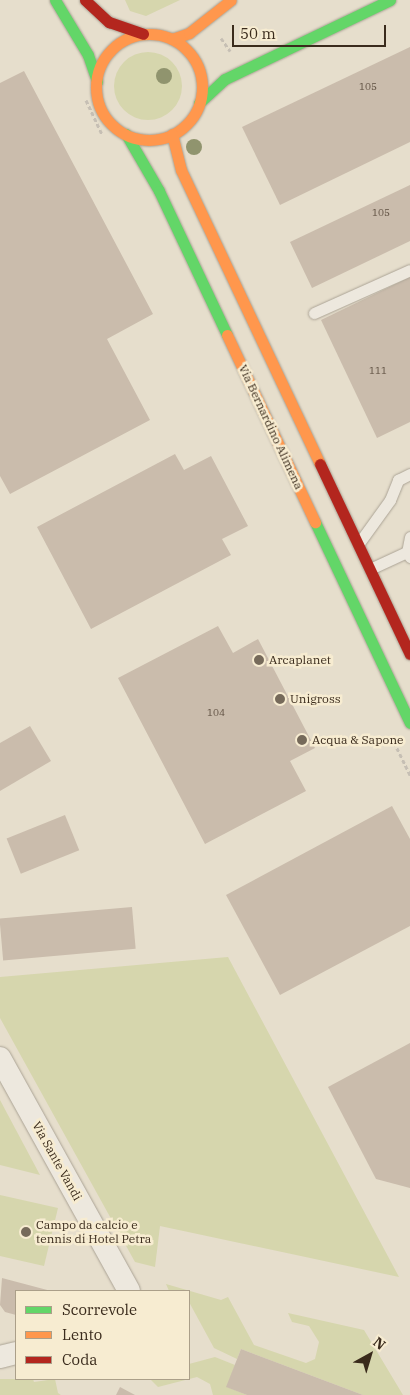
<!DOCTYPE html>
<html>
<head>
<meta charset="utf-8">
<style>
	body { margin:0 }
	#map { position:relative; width:410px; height:1395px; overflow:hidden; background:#e6decc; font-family:"IBM Plex Serif",serif }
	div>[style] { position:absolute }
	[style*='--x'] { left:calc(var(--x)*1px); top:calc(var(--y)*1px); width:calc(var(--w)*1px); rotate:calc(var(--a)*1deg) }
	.green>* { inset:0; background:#d6d6ad }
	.round { border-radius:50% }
	.building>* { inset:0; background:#cabcac; transform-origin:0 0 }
	.path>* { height:3px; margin-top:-1.5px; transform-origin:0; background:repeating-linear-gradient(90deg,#c6bfb4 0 4px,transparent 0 6.5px) }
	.roads { filter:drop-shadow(0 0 1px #aba395) drop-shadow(0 0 1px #aba395) }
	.lane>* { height:11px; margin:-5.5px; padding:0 5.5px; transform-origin:5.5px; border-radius:5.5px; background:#ede8de }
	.street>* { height:22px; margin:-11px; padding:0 11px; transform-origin:11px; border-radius:11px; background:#ede8de }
	.fast>* { height:11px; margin:-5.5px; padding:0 5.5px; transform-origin:5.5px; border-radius:5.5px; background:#63d668 }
	.slow>* { height:11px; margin:-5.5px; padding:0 5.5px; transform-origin:5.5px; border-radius:5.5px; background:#ff974d }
	.slow>.ring { margin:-5.5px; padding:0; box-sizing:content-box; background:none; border:11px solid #ff974d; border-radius:50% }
	.jam>* { height:11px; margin:-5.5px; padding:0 5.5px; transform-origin:5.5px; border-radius:5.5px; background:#b3261e }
	.trees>* { width:16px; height:16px; margin:-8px; border-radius:50%; background:#90946e }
	.dots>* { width:14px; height:14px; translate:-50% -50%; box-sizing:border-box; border:2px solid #f7ecd1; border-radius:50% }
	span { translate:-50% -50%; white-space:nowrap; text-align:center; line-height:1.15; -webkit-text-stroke:5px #f7ecd1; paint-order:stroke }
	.number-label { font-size:10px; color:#5e4f40 }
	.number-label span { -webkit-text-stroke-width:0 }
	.street-label { font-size:12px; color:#3a2b1c }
	.poi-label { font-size:12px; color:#3a2b1c }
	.left { translate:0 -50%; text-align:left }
	.legend { position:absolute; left:15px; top:1290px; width:175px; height:90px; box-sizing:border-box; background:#f7ecd1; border:1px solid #ab9f89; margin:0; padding:6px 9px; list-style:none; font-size:15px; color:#3a2b1c }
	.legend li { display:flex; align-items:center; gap:10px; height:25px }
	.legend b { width:25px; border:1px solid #ab9f89 }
	.north { position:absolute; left:345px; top:1330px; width:50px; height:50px; -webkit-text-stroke:4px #f7ecd1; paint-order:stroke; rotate:39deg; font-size:14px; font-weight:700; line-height:20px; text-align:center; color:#3a2b1c }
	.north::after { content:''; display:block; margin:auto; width:18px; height:22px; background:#3a2b1c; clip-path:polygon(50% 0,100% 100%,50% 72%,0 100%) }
	.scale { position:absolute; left:232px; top:25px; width:154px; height:22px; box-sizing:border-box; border:2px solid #3a2b1c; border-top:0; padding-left:6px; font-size:15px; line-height:18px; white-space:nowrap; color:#3a2b1c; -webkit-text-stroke:4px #f7ecd1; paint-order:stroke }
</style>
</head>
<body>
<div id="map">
	<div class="green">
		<div style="clip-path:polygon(125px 0,180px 0,146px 16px,130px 11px)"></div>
		<div class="round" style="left:114px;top:52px;width:68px;height:68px"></div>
		<div style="clip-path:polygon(228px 957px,399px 1277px,160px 1226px,155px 1267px,135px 1262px,0 1018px,0 977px)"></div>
		<div style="clip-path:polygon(0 1100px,40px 1175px,0 1165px)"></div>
		<div style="clip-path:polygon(0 1195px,58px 1208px,44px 1266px,0 1256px)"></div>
		<div style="clip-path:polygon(166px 1284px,221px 1300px,228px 1297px,254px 1345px,306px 1363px,315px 1359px,319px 1342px,309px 1326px,292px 1322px,288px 1313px,364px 1330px,403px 1395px,363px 1395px,241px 1349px,237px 1359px,214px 1348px,189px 1302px,189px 1291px,169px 1291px)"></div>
		<div style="clip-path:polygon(215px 1357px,235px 1365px,227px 1387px,247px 1395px,213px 1395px,210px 1384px,197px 1377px,158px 1387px,150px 1379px,189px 1379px,189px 1364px)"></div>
		<div style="clip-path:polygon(0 1379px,33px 1379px,34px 1382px,55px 1379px,58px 1393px,61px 1395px,0 1395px)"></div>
	</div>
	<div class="building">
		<div style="clip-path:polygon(410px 47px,410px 142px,280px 205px,242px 127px)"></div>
		<div style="clip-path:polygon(24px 71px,153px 314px,107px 339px,150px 420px,10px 494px,0 476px,0 83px)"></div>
		<div style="clip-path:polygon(410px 185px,410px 241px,312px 288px,290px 242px)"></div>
		<div style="clip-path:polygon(410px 277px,410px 422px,377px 438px,321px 320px)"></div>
		<div style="clip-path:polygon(175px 454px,184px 470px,211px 456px,248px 526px,222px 539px,231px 555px,91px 629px,37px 527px)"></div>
		<div style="clip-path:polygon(218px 626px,233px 653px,258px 639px,315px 748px,290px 761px,306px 791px,205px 844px,118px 678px)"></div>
		<div style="clip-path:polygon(30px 726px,51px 761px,0 791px,0 743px)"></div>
		<div style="clip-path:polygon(392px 806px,410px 839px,410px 926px,280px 995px,226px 895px)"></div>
		<div style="left:65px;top:815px;width:38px;height:63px;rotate:68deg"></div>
		<div style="left:132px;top:907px;width:42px;height:133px;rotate:85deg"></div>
		<div style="clip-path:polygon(410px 1043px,410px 1188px,376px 1179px,328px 1087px)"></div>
		<div style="clip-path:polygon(2px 1278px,51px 1291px,16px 1291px,16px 1315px,5px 1312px,0 1305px)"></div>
		<div style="clip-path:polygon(241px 1349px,363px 1395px,247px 1395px,226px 1387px)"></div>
		<div style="clip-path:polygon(120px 1387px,135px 1395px,116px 1395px)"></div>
	</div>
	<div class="path">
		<div style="--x:221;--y:38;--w:16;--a:55"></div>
		<div style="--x:86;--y:100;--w:38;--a:65"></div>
		<div style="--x:394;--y:742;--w:37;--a:64"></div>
	</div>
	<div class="roads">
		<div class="lane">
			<div style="--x:314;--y:313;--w:105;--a:-24.1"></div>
			<div style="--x:410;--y:537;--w:15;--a:101"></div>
			<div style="--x:407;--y:552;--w:6;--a:59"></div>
			<div style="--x:359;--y:543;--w:53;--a:-54.2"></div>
			<div style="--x:390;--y:500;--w:22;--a:-68"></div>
			<div style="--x:398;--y:480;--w:13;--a:-27"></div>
			<div style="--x:370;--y:569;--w:41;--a:-24.7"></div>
		</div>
		<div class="street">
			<div style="--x:0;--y:1058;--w:266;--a:61"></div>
			<div style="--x:0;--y:1357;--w:16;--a:-14"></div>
		</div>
		<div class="fast">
			<div style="--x:55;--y:0;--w:64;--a:59"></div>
			<div style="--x:88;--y:55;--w:28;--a:71"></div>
			<div style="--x:199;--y:103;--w:35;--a:-43"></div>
			<div style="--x:225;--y:79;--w:183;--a:-25.6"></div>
			<div style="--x:126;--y:134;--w:66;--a:59.9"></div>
			<div style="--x:159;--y:191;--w:159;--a:64.7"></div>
			<div style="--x:315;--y:522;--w:222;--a:64.7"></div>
		</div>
		<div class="slow">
			<div class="ring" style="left:96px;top:34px;width:95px;height:95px"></div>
			<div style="--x:172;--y:39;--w:18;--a:-19"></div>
			<div style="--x:189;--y:33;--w:53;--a:-38.2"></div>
			<div style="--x:172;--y:134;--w:37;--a:76"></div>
			<div style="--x:181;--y:170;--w:325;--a:64.7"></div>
			<div style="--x:227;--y:335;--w:207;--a:64.8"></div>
		</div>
		<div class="jam">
			<div style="--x:85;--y:0;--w:33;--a:43"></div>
			<div style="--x:109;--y:22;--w:36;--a:19"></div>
			<div style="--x:320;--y:464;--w:210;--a:64.7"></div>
		</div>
	</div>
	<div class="trees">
		<div style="left:164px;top:76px"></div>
		<div style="left:194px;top:147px"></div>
	</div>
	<div class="dots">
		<div style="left:259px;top:660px;background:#766a5a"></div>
		<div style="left:280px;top:699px;background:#766a5a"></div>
		<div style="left:302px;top:740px;background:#766a5a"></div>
		<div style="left:26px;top:1232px;background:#766a5a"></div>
	</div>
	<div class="number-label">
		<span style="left:368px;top:87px">105</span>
		<span style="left:381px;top:213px">105</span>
		<span style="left:378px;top:371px">111</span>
		<span style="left:216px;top:713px">104</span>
	</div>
	<div class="street-label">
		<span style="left:271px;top:427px;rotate:65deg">Via Bernardino Alimena</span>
		<span style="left:57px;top:1161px;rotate:61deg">Via Sante Vandi</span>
	</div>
	<div class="poi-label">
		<span class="left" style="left:269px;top:660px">Arcaplanet</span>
		<span class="left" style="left:290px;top:699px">Unigross</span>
		<span class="left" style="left:312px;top:740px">Acqua &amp; Sapone</span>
		<span class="left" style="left:36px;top:1232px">Campo da calcio e<br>tennis di Hotel Petra</span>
	</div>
	<ul class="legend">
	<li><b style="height:6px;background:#63d668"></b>Scorrevole</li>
	<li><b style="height:6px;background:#ff974d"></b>Lento</li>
	<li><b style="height:6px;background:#b3261e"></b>Coda</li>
	</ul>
	<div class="north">N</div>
	<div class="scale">50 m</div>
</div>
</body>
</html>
